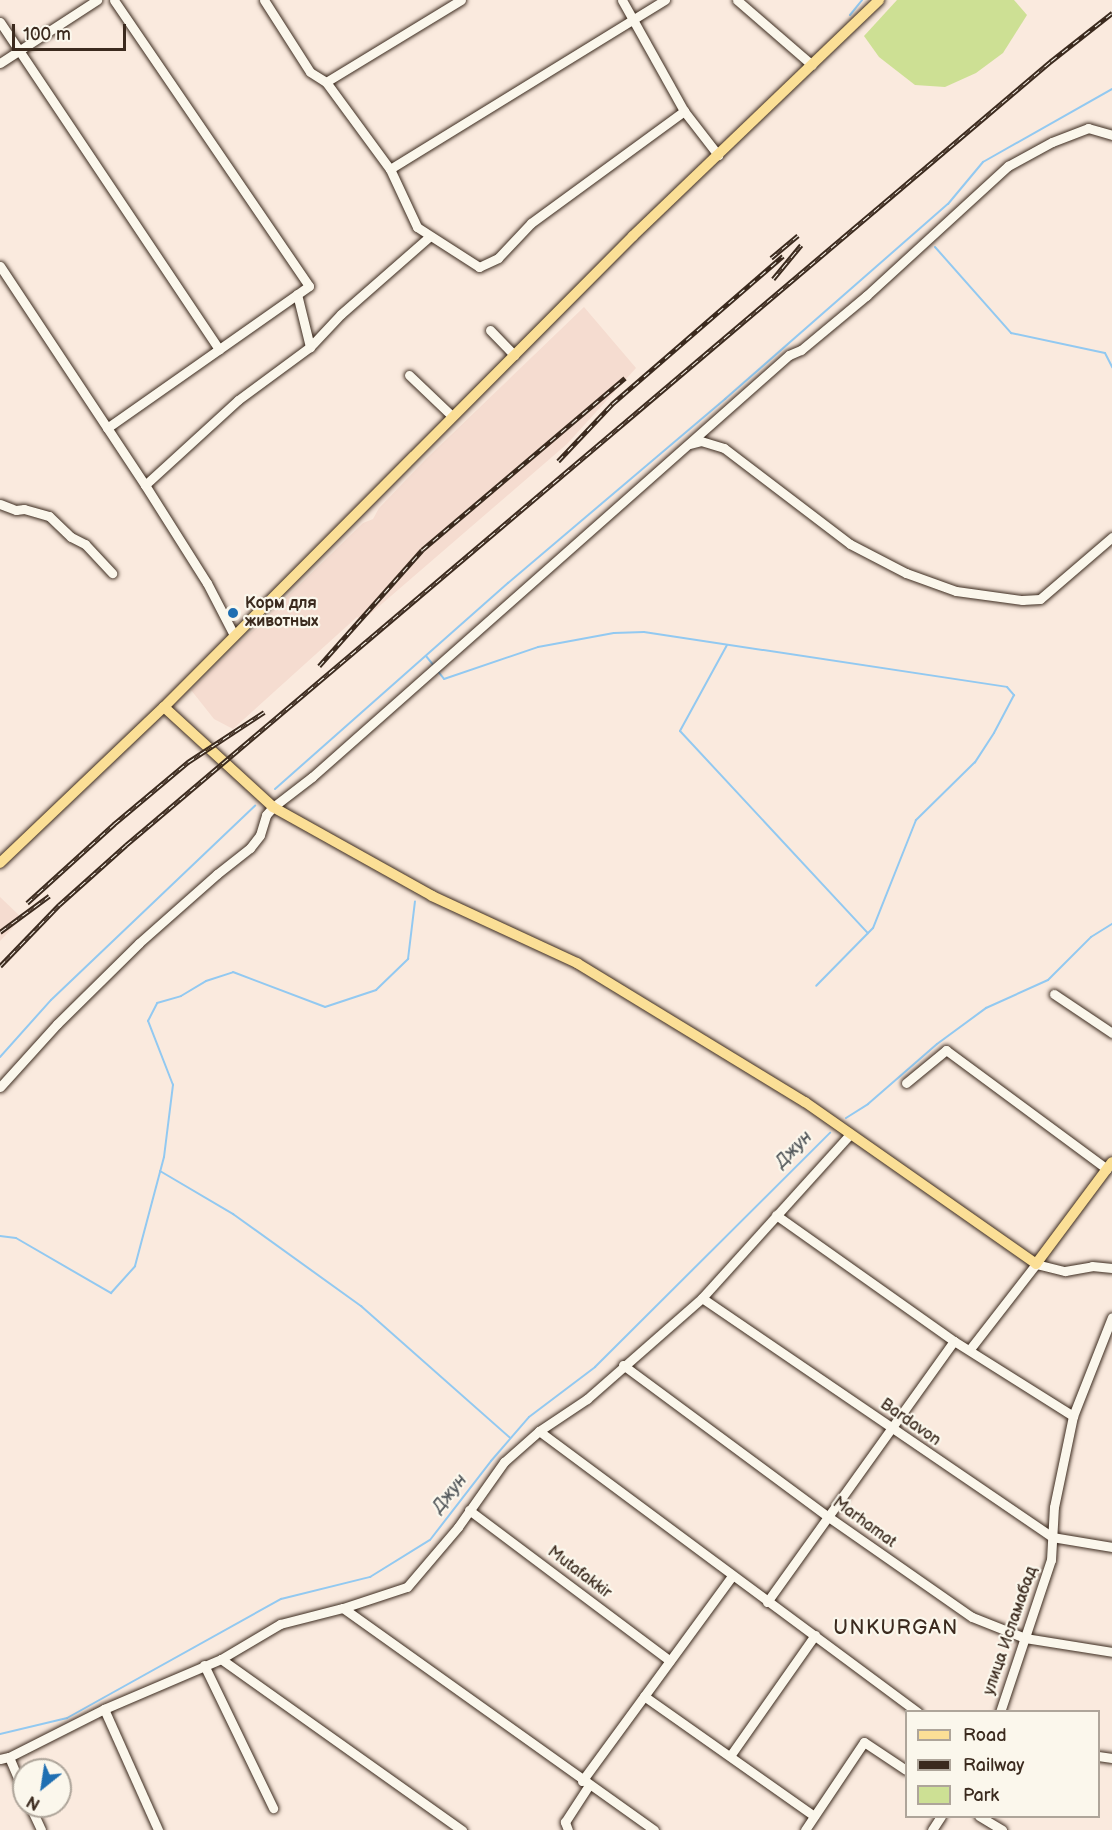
<!DOCTYPE html>
<html>
<head>
<meta charset="utf-8">
<style>
	body { margin:0 }
	#map { position:relative; width:1112px; height:1830px; overflow:hidden; background:#faeade; font-family:"Balsamiq Sans",sans-serif }
	div>[style] { position:absolute }
	[style*='--x'] { left:calc(var(--x)*1px); top:calc(var(--y)*1px); width:calc(var(--w)*1px); rotate:calc(var(--a)*1deg) }
	.built>* { inset:0; background:#f5dcd0 }
	.green>* { inset:0; background:#cde094 }
	.stream>* { height:2px; margin:-1px; padding:0 1px; transform-origin:1px; border-radius:1px; background:#92c9f1 }
	.roads { filter:drop-shadow(0 0 2px #3b2a1e) drop-shadow(0 0 2px #3b2a1e) }
	.minor>* { height:9px; margin:-4.5px; padding:0 4.5px; transform-origin:4.5px; border-radius:4.5px; background:#fbf7ec }
	.major>* { height:10px; margin:-5px; padding:0 5px; transform-origin:5px; border-radius:5px; background:#fbdf96 }
	.rail>* { height:4.5px; margin-top:-2.25px; transform-origin:0; background:repeating-linear-gradient(90deg,#fbf7ec 0 7px,#3b2a1e 0 14px); box-sizing:border-box; border-block:2px solid #3b2a1e }
	.dots>* { width:16px; height:16px; translate:-50% -50%; box-sizing:border-box; border:3px solid #fbf7ec; border-radius:50% }
	span { translate:-50% -50%; white-space:nowrap; text-align:center; line-height:1.15; -webkit-text-stroke:4.5px #fbf7ec; paint-order:stroke }
	.poi-label { font-size:16px; color:#3b2a1e; font-weight:700 }
	.left { translate:0 -50%; text-align:left }
	.street-label { font-size:16px; color:#3b2a1e }
	.water-label { font-size:18px; color:#555a5d; font-style:italic }
	.quarter-label { font-size:20px; color:#3b2a1e; letter-spacing:1.5px }
	.legend { position:absolute; left:905px; top:1710px; width:195px; height:108px; box-sizing:border-box; background:#fbf7ec; border:2px solid #aea59a; margin:0; padding:8px 10px; list-style:none; font-size:18px; color:#3b2a1e }
	.legend li { display:flex; align-items:center; gap:12px; height:30px }
	.legend b { width:30px; border:2px solid #aea59a }
	.north { position:absolute; left:12px; top:1758px; width:60px; height:60px; box-sizing:border-box; background:#fbf7ec; border:2px solid #aea59a; border-radius:50%; rotate:210deg; font-size:16px; font-weight:700; line-height:24px; text-align:center; color:#3b2a1e }
	.north::after { content:''; display:block; margin:auto; width:21px; height:27px; background:#1f6fb2; clip-path:polygon(50% 0,100% 100%,50% 72%,0 100%) }
	.scale { position:absolute; left:12px; top:24px; width:114px; height:27px; box-sizing:border-box; border:3px solid #3b2a1e; border-top:0; padding-left:8px; font-size:18px; line-height:21px; white-space:nowrap; color:#3b2a1e; -webkit-text-stroke:4px #fbf7ec; paint-order:stroke }
</style>
</head>
<body>
<div id="map">
	<div class="built">
		<div style="clip-path:polygon(584px 307px,636px 368px,567px 444px,362px 621px,357px 617px,233px 729px,214px 719px,191px 690px,363px 523px,373px 519px,379px 508px,426px 459px)"></div>
		<div style="clip-path:polygon(0 897px,22px 918px,0 941px)"></div>
	</div>
	<div class="green">
		<div style="clip-path:polygon(897px 0,1014px 0,1027px 15px,1003px 53px,976px 73px,945px 87px,915px 85px,879px 57px,864px 36px)"></div>
	</div>
	<div class="stream">
		<div style="--x:850;--y:15;--w:19;--a:-51"></div>
		<div style="--x:935;--y:247;--w:115;--a:48.5"></div>
		<div style="--x:1011;--y:333;--w:96;--a:12"></div>
		<div style="--x:1105;--y:353;--w:16;--a:63"></div>
		<div style="--x:727;--y:645;--w:98;--a:118.7"></div>
		<div style="--x:680;--y:731;--w:276;--a:47.1"></div>
		<div style="--x:426;--y:656;--w:13;--a:51"></div>
		<div style="--x:437;--y:670;--w:11;--a:52"></div>
		<div style="--x:444;--y:679;--w:99;--a:-18.8"></div>
		<div style="--x:538;--y:647;--w:77;--a:-10.4"></div>
		<div style="--x:614;--y:633;--w:30;--a:-2"></div>
		<div style="--x:644;--y:632;--w:367;--a:8.6"></div>
		<div style="--x:1007;--y:687;--w:11;--a:49"></div>
		<div style="--x:1014;--y:695;--w:43;--a:117.8"></div>
		<div style="--x:994;--y:733;--w:35;--a:123"></div>
		<div style="--x:975;--y:762;--w:83;--a:135.5"></div>
		<div style="--x:916;--y:820;--w:116;--a:111.7"></div>
		<div style="--x:873;--y:928;--w:81;--a:134.5"></div>
		<div style="--x:275;--y:789;--w:311;--a:-41.5"></div>
		<div style="--x:508;--y:583;--w:285;--a:-40.3"></div>
		<div style="--x:725;--y:399;--w:296;--a:-41.2"></div>
		<div style="--x:948;--y:204;--w:55;--a:-50.2"></div>
		<div style="--x:983;--y:162;--w:148;--a:-29.5"></div>
		<div style="--x:0;--y:1057;--w:76;--a:-48.2"></div>
		<div style="--x:51;--y:1000;--w:282;--a:-43.6"></div>
		<div style="--x:846;--y:1118;--w:26;--a:-32"></div>
		<div style="--x:868;--y:1104;--w:91;--a:-41"></div>
		<div style="--x:937;--y:1044;--w:61;--a:-36.3"></div>
		<div style="--x:986;--y:1008;--w:68;--a:-24.3"></div>
		<div style="--x:1048;--y:980;--w:61;--a:-45"></div>
		<div style="--x:1091;--y:937;--w:25;--a:-32"></div>
		<div style="--x:160;--y:1171;--w:85;--a:30.5"></div>
		<div style="--x:233;--y:1214;--w:158;--a:35.7"></div>
		<div style="--x:361;--y:1306;--w:199;--a:41.5"></div>
		<div style="--x:0;--y:1236;--w:16;--a:7"></div>
		<div style="--x:16;--y:1238;--w:110;--a:30.1"></div>
		<div style="--x:111;--y:1293;--w:36;--a:-48"></div>
		<div style="--x:135;--y:1266;--w:113;--a:-75.1"></div>
		<div style="--x:164;--y:1157;--w:73;--a:-82.9"></div>
		<div style="--x:173;--y:1085;--w:69;--a:-111.3"></div>
		<div style="--x:148;--y:1021;--w:20;--a:-63"></div>
		<div style="--x:157;--y:1003;--w:25;--a:-16"></div>
		<div style="--x:181;--y:996;--w:29;--a:-31"></div>
		<div style="--x:206;--y:981;--w:28;--a:-18"></div>
		<div style="--x:233;--y:972;--w:98;--a:20.8"></div>
		<div style="--x:325;--y:1007;--w:54;--a:-18.4"></div>
		<div style="--x:376;--y:990;--w:45;--a:-44.1"></div>
		<div style="--x:408;--y:959;--w:58;--a:-83.1"></div>
		<div style="--x:0;--y:1734;--w:69;--a:-13.4"></div>
		<div style="--x:67;--y:1718;--w:245;--a:-29.1"></div>
		<div style="--x:281;--y:1599;--w:92;--a:-13.9"></div>
		<div style="--x:370;--y:1577;--w:70;--a:-31.7"></div>
		<div style="--x:430;--y:1540;--w:100;--a:-52.3"></div>
		<div style="--x:491;--y:1461;--w:58;--a:-49.2"></div>
		<div style="--x:529;--y:1417;--w:83;--a:-37.1"></div>
		<div style="--x:595;--y:1367;--w:332;--a:-44.9"></div>
	</div>
	<div class="roads">
		<div class="minor">
			<div style="--x:264;--y:0;--w:85;--a:57.4"></div>
			<div style="--x:310;--y:72;--w:19;--a:32"></div>
			<div style="--x:326;--y:82;--w:108;--a:53.7"></div>
			<div style="--x:390;--y:169;--w:64;--a:65"></div>
			<div style="--x:417;--y:227;--w:74;--a:32.8"></div>
			<div style="--x:479;--y:267;--w:21;--a:-25"></div>
			<div style="--x:498;--y:258;--w:48;--a:-46.7"></div>
			<div style="--x:531;--y:223;--w:190;--a:-36.2"></div>
			<div style="--x:622;--y:0;--w:127;--a:60.8"></div>
			<div style="--x:684;--y:111;--w:56;--a:52.3"></div>
			<div style="--x:737;--y:0;--w:99;--a:40.9"></div>
			<div style="--x:0;--y:22;--w:394;--a:56.2"></div>
			<div style="--x:0;--y:63;--w:116;--a:-33"></div>
			<div style="--x:326;--y:82;--w:158;--a:-31.3"></div>
			<div style="--x:390;--y:169;--w:323;--a:-31.6"></div>
			<div style="--x:0;--y:266;--w:263;--a:56.5"></div>
			<div style="--x:145;--y:485;--w:116;--a:57.7"></div>
			<div style="--x:207;--y:583;--w:59;--a:62.6"></div>
			<div style="--x:297;--y:294;--w:55;--a:76.2"></div>
			<div style="--x:490;--y:330;--w:35;--a:46"></div>
			<div style="--x:409;--y:375;--w:59;--a:43.6"></div>
			<div style="--x:107;--y:428;--w:247;--a:-35.1"></div>
			<div style="--x:309;--y:286;--w:346;--a:-124.3"></div>
			<div style="--x:690;--y:444;--w:11;--a:-15"></div>
			<div style="--x:701;--y:441;--w:24;--a:17"></div>
			<div style="--x:724;--y:448;--w:158;--a:37.3"></div>
			<div style="--x:850;--y:544;--w:63;--a:27.4"></div>
			<div style="--x:906;--y:573;--w:53;--a:19.8"></div>
			<div style="--x:956;--y:591;--w:67;--a:7.8"></div>
			<div style="--x:1022;--y:600;--w:18;--a:-3"></div>
			<div style="--x:1040;--y:599;--w:95;--a:-40.7"></div>
			<div style="--x:145;--y:485;--w:126;--a:-42.4"></div>
			<div style="--x:238;--y:400;--w:89;--a:-36.4"></div>
			<div style="--x:310;--y:347;--w:45;--a:-46.8"></div>
			<div style="--x:341;--y:314;--w:117;--a:-41.2"></div>
			<div style="--x:0;--y:504;--w:17;--a:21"></div>
			<div style="--x:16;--y:510;--w:8;--a:-7"></div>
			<div style="--x:24;--y:509;--w:26;--a:16"></div>
			<div style="--x:49;--y:516;--w:30;--a:44"></div>
			<div style="--x:71;--y:537;--w:16;--a:27"></div>
			<div style="--x:85;--y:544;--w:40;--a:47"></div>
			<div style="--x:1054;--y:994;--w:70;--a:33.9"></div>
			<div style="--x:906;--y:1083;--w:52;--a:-39.5"></div>
			<div style="--x:946;--y:1050;--w:200;--a:36.5"></div>
			<div style="--x:0;--y:1087;--w:85;--a:-47.9"></div>
			<div style="--x:57;--y:1024;--w:115;--a:-44.6"></div>
			<div style="--x:139;--y:943;--w:104;--a:-41.5"></div>
			<div style="--x:217;--y:874;--w:42;--a:-38.2"></div>
			<div style="--x:250;--y:848;--w:16;--a:-52"></div>
			<div style="--x:260;--y:835;--w:21;--a:-73"></div>
			<div style="--x:266;--y:815;--w:11;--a:-49"></div>
			<div style="--x:273;--y:807;--w:49;--a:-37.6"></div>
			<div style="--x:312;--y:777;--w:637;--a:-41.5"></div>
			<div style="--x:789;--y:355;--w:13;--a:-23"></div>
			<div style="--x:801;--y:350;--w:85;--a:-39.7"></div>
			<div style="--x:866;--y:296;--w:193;--a:-42.5"></div>
			<div style="--x:1008;--y:166;--w:50;--a:-28.6"></div>
			<div style="--x:1052;--y:142;--w:39;--a:-21"></div>
			<div style="--x:1088;--y:128;--w:25;--a:16"></div>
			<div style="--x:776;--y:1215;--w:218;--a:35.3"></div>
			<div style="--x:954;--y:1341;--w:141;--a:32.2"></div>
			<div style="--x:702;--y:1298;--w:424;--a:34.3"></div>
			<div style="--x:1052;--y:1537;--w:61;--a:9.5"></div>
			<div style="--x:970;--y:1349;--w:108;--a:-52.2"></div>
			<div style="--x:1036;--y:1264;--w:30;--a:14"></div>
			<div style="--x:1065;--y:1271;--w:27;--a:-10"></div>
			<div style="--x:1092;--y:1266;--w:20;--a:6"></div>
			<div style="--x:623;--y:1365;--w:257;--a:36.5"></div>
			<div style="--x:830;--y:1518;--w:173;--a:34.9"></div>
			<div style="--x:972;--y:1617;--w:57;--a:21.6"></div>
			<div style="--x:1025;--y:1638;--w:88;--a:9.1"></div>
			<div style="--x:539;--y:1431;--w:472;--a:36.6"></div>
			<div style="--x:469;--y:1510;--w:251;--a:36.9"></div>
			<div style="--x:767;--y:1602;--w:321;--a:-54.4"></div>
			<div style="--x:343;--y:1608;--w:382;--a:35.5"></div>
			<div style="--x:221;--y:1659;--w:296;--a:35.4"></div>
			<div style="--x:204;--y:1665;--w:159;--a:64.2"></div>
			<div style="--x:644;--y:1696;--w:208;--a:35.2"></div>
			<div style="--x:104;--y:1709;--w:133;--a:65.9"></div>
			<div style="--x:1000;--y:1712;--w:160;--a:-71.5"></div>
			<div style="--x:1051;--y:1560;--w:53;--a:-86.8"></div>
			<div style="--x:1054;--y:1507;--w:93;--a:-78.2"></div>
			<div style="--x:1073;--y:1416;--w:106;--a:-68.5"></div>
			<div style="--x:730;--y:1756;--w:148;--a:-54.9"></div>
			<div style="--x:1098;--y:1756;--w:14;--a:8"></div>
			<div style="--x:9;--y:1757;--w:38;--a:67"></div>
			<div style="--x:0;--y:1759;--w:9;--a:-13"></div>
			<div style="--x:9;--y:1757;--w:106;--a:-26.8"></div>
			<div style="--x:104;--y:1709;--w:127;--a:-23.1"></div>
			<div style="--x:221;--y:1659;--w:69;--a:-30.7"></div>
			<div style="--x:280;--y:1624;--w:65;--a:-14.3"></div>
			<div style="--x:343;--y:1608;--w:67;--a:-18.2"></div>
			<div style="--x:407;--y:1587;--w:79;--a:-49.6"></div>
			<div style="--x:458;--y:1527;--w:80;--a:-54.7"></div>
			<div style="--x:504;--y:1462;--w:47;--a:-41.5"></div>
			<div style="--x:539;--y:1431;--w:58;--a:-33.7"></div>
			<div style="--x:587;--y:1399;--w:153;--a:-41.3"></div>
			<div style="--x:702;--y:1298;--w:221;--a:-47.9"></div>
			<div style="--x:582;--y:1781;--w:254;--a:-53.8"></div>
			<div style="--x:30;--y:1806;--w:26;--a:65"></div>
			<div style="--x:979;--y:1816;--w:27;--a:31"></div>
			<div style="--x:568;--y:1830;--w:9;--a:-111"></div>
			<div style="--x:565;--y:1822;--w:44;--a:-57"></div>
			<div style="--x:805;--y:1830;--w:106;--a:-56.2"></div>
			<div style="--x:864;--y:1742;--w:50;--a:33.7"></div>
			<div style="--x:932;--y:1830;--w:17;--a:-57"></div>
		</div>
		<div class="major">
			<div style="--x:164;--y:707;--w:148;--a:42.5"></div>
			<div style="--x:273;--y:807;--w:182;--a:29.2"></div>
			<div style="--x:432;--y:896;--w:160;--a:24.8"></div>
			<div style="--x:577;--y:963;--w:267;--a:31.4"></div>
			<div style="--x:805;--y:1102;--w:282;--a:35"></div>
			<div style="--x:1036;--y:1264;--w:127;--a:-53.3"></div>
			<div style="--x:0;--y:863;--w:226;--a:-43.6"></div>
			<div style="--x:164;--y:707;--w:665;--a:-45.12"></div>
			<div style="--x:633;--y:236;--w:341;--a:-43.8"></div>
		</div>
	</div>
	<div class="rail">
		<div style="--x:771;--y:258;--w:35;--a:-40"></div>
		<div style="--x:773;--y:279;--w:44;--a:-50.5"></div>
		<div style="--x:558;--y:461;--w:79;--a:-46.5"></div>
		<div style="--x:612;--y:404;--w:226;--a:-40.9"></div>
		<div style="--x:319;--y:666;--w:155;--a:-48.4"></div>
		<div style="--x:422;--y:550;--w:266;--a:-40.3"></div>
		<div style="--x:27;--y:903;--w:118;--a:-42.2"></div>
		<div style="--x:114;--y:824;--w:97;--a:-40"></div>
		<div style="--x:188;--y:762;--w:91;--a:-33.3"></div>
		<div style="--x:0;--y:932;--w:61;--a:-36.3"></div>
		<div style="--x:0;--y:966;--w:85;--a:-46"></div>
		<div style="--x:59;--y:905;--w:90;--a:-41.8"></div>
		<div style="--x:126;--y:845;--w:1213;--a:-40.28"></div>
		<div style="--x:1051;--y:61;--w:78;--a:-38.2"></div>
	</div>
	<div class="dots">
		<div style="left:233px;top:613px;background:#1f6fb2"></div>
	</div>
	<div class="poi-label">
		<span class="left" style="left:245px;top:613px">Корм для<br>животных</span>
	</div>
	<div class="street-label">
		<span style="left:910px;top:1423px;rotate:35deg">Bardavon</span>
		<span style="left:864px;top:1523px;rotate:36deg">Marhamat</span>
		<span style="left:579px;top:1573px;rotate:37deg">Mutafakkir</span>
		<span style="left:1011px;top:1631px;rotate:-71deg">улица Исламабад</span>
	</div>
	<div class="water-label">
		<span style="left:794px;top:1150px;rotate:-45deg">Джун</span>
		<span style="left:450px;top:1494px;rotate:-51deg">Джун</span>
	</div>
	<div class="quarter-label">
		<span style="left:896px;top:1628px">UNKURGAN</span>
	</div>
	<ul class="legend">
	<li><b style="height:8px;background:#fbdf96"></b>Road</li>
	<li><b style="height:8px;background:#3b2a1e"></b>Railway</li>
	<li><b style="height:16px;background:#cde094"></b>Park</li>
	</ul>
	<div class="north">N</div>
	<div class="scale">100 m</div>
</div>
</body>
</html>
